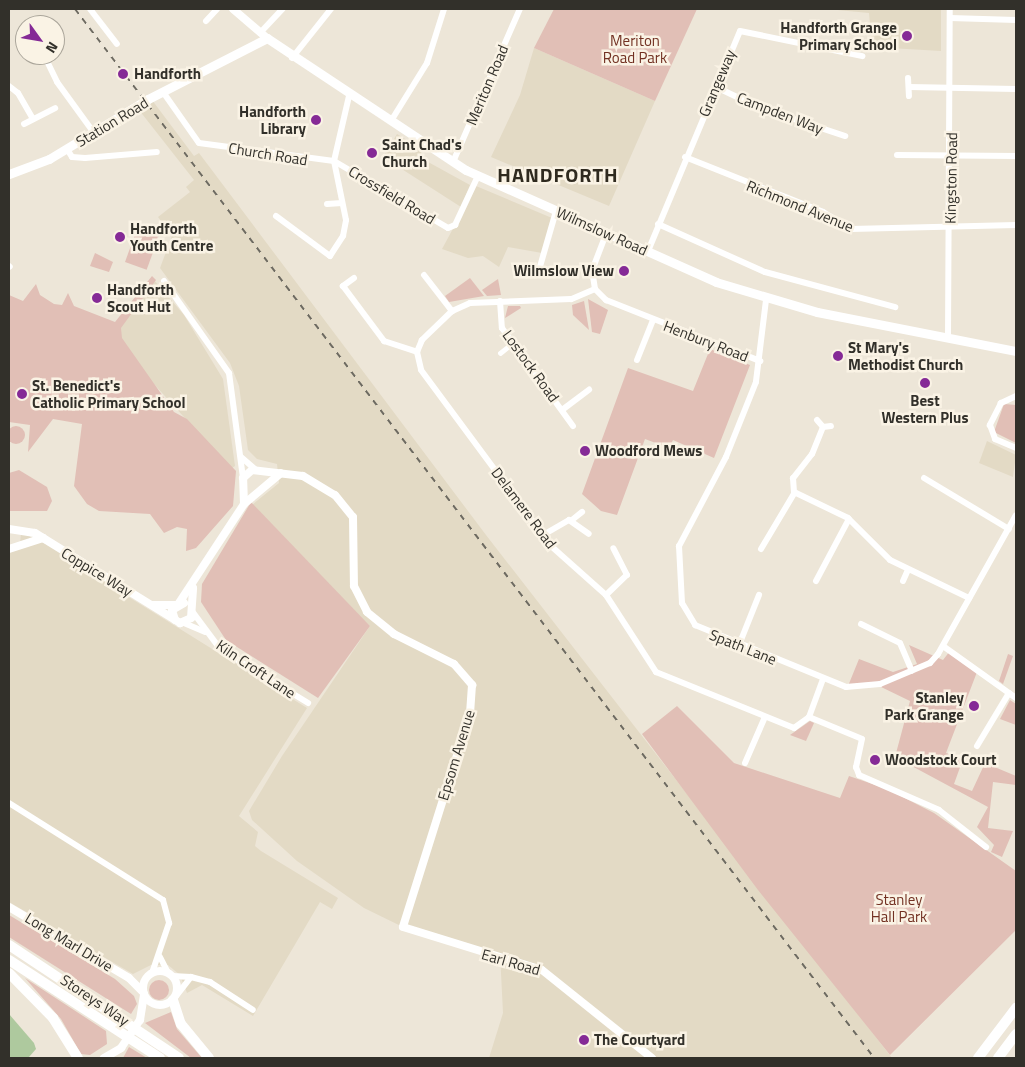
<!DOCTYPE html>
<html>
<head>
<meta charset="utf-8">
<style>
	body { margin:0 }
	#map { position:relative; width:1025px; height:1067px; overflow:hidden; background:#ede6d8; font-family:"Titillium Web",sans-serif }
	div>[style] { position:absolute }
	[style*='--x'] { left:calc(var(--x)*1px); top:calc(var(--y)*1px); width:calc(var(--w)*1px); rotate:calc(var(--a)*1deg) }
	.built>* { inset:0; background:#e3dac5 }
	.green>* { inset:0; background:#e1bfb6; transform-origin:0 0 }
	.round { border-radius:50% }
	.water>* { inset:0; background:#aec99e }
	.pedestrian>* { height:4.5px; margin:-2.25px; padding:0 2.25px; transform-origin:2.25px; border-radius:2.25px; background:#fff }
	.minor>* { height:6px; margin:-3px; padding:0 3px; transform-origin:3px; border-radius:3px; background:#fff }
	.tertiary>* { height:8px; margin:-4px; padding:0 4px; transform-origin:4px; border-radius:4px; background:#fff }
	.tertiary>.ring { margin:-4px; padding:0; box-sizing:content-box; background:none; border:8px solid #fff; border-radius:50% }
	.secondary>* { height:9px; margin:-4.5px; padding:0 4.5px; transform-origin:4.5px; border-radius:4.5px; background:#fff }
	.trunk>* { height:10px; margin:-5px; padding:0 5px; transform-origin:5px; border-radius:5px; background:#fff }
	.rail>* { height:2px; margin-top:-1px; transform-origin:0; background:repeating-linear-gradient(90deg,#6d6a61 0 6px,transparent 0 12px) }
	.dots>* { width:14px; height:14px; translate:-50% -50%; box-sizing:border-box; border:2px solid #faf3e5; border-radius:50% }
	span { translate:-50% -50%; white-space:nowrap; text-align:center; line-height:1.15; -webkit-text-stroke:5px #faf3e5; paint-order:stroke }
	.poi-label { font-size:15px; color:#32302a; font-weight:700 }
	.right { translate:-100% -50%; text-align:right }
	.left { translate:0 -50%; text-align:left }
	.park-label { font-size:15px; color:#723122 }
	.street-label { font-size:15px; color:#32302a }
	.district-label { font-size:20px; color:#2f2a1f; font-weight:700; letter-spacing:1px }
	.frame { position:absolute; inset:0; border:10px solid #32302a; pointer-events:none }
	.north { position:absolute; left:15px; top:15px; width:50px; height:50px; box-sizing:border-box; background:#faf3e5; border:1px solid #aaa59a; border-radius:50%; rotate:122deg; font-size:14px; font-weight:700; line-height:20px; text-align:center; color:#32302a }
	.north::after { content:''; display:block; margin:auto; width:18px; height:22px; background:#852a96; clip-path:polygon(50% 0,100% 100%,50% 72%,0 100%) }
</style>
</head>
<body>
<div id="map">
	<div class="built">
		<div style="clip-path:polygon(827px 9px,941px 9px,941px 51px,872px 47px,869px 13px)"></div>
		<div style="clip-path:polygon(534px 48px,655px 101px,609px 206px,491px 157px,520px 95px)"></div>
		<div style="clip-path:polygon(152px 100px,194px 156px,199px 153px,486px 535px,892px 1058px,489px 1058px,503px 1013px,500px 953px,403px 927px,364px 908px,297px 861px,252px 820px,249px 811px,282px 756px,370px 626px,306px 569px,252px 505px,279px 483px,277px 464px,257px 459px,248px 450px,239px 386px,230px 363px,160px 268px,172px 236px,158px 217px,190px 192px,186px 187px,194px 180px,139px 110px)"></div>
		<div style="clip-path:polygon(397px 134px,423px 150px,419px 157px,470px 185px,461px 207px,383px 157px)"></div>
		<div style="clip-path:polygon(476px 186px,552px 218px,542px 253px,508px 247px,499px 267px,483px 256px,468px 258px,442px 249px)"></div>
		<div style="clip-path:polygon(154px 280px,184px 315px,223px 379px,235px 466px,231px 469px,144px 373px,115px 334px)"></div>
		<div style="clip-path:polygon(987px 441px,1016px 455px,1013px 477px,979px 463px)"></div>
		<div style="clip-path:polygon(21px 532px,78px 560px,103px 581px,307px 708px,239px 816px,258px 832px,255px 846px,261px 851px,338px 898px,332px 909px,320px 902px,253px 1016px,202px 985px,187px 993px,180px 975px,168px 965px,151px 965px,133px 974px,9px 902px,9px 548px,20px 545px)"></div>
	</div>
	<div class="green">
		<div style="clip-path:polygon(554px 9px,697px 9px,655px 101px,534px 48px)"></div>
		<div style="left:137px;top:229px;width:23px;height:35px;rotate:20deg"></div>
		<div style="clip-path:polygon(95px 253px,113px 262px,109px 272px,90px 266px)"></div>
		<div style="clip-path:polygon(152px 276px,156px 280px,121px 328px,122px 338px,174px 412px,187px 419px,236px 471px,233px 506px,196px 548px,186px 551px,187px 529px,177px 527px,164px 533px,150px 514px,99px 511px,87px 504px,74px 486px,82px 424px,53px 419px,28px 452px,30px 425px,9px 422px,9px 295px,23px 301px,36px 284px,40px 295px,54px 304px,62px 305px,68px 293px,74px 306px,115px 322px)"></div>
		<div style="clip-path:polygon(470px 278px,484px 296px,449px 302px,445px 296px)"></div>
		<div style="clip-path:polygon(498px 279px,501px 295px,487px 296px,482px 290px)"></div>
		<div style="clip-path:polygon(588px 299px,608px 310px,600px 334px,592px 332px)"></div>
		<div style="clip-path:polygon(584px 301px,589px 330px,573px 315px,572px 305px)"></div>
		<div style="clip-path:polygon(508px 306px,520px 306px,521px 308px,505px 318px)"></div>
		<div style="clip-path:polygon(710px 349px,750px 365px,714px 458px,673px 440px,669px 448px,645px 439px,617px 515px,601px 511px,582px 494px,628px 368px,693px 391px)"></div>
		<div style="clip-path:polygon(1004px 404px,1016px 405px,1016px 443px,994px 432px)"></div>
		<div class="round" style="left:7px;top:426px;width:18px;height:18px"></div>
		<div style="clip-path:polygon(19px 470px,47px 487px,52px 501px,47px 511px,9px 511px,9px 473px)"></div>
		<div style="clip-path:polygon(251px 502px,370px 626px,318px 698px,226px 640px,201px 602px,202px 584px)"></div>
		<div style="clip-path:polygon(909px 645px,943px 660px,950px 651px,977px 672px,946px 753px,963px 759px,954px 784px,972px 791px,985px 763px,1016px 776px,1016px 785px,993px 782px,988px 828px,1013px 831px,1002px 857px,991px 852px,994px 845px,977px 827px,988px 807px,895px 757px,910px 701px,879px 686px,848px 686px,859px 659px,893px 672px,917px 664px)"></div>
		<div style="clip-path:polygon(1008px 654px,1013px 656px,1003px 684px,999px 681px)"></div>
		<div style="clip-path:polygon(1010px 700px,1016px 704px,1016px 725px,1000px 719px)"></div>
		<div style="clip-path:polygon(677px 706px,734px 763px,840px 798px,849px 776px,887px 789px,934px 813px,1016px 871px,1016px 930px,890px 1055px,758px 890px,642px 734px)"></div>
		<div style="clip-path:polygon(810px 721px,814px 723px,806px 741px,790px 735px)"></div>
		<div style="clip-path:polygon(9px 915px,115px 979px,134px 996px,137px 1004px,131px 1014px,9px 937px)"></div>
		<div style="clip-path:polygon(25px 978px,106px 1031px,107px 1044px,90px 1055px,81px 1054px,61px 1019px)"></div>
		<div class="round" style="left:149px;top:980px;width:20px;height:20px"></div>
		<div style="clip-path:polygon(171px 1012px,177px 1029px,202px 1058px,191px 1058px,145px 1023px)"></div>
		<div style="clip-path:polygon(129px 1047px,147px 1058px,123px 1058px)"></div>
	</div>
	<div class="water">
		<div style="clip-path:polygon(9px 1014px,34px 1043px,36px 1049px,29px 1057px,9px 1057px)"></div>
	</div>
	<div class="pedestrian">
		<div style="--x:500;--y:353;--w:16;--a:-38"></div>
	</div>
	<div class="minor">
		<div style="--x:90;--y:9;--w:44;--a:52.4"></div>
		<div style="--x:950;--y:18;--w:66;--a:1.7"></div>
		<div style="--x:206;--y:21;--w:16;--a:-47"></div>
		<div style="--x:260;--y:33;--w:33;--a:-47"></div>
		<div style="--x:44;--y:55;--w:30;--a:64"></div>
		<div style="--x:57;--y:82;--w:63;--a:54"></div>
		<div style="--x:292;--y:58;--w:63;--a:-51.5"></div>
		<div style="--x:908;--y:78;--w:18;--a:87"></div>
		<div style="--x:9;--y:86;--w:11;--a:38"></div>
		<div style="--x:18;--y:93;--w:30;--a:60"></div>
		<div style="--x:716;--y:87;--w:47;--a:25.5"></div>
		<div style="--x:758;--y:107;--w:92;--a:18.4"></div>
		<div style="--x:909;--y:87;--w:107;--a:1.1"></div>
		<div style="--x:163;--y:92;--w:62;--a:54.8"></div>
		<div style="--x:199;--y:143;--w:136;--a:7.6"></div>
		<div style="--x:334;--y:161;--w:132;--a:30.4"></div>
		<div style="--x:448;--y:228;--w:8;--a:-23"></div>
		<div style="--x:455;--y:225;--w:54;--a:-64.9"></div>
		<div style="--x:391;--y:121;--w:68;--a:-58.2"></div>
		<div style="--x:427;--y:63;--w:57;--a:-72.5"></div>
		<div style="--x:24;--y:124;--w:35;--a:-27"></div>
		<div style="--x:67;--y:149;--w:9;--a:58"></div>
		<div style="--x:72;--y:157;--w:13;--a:4"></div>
		<div style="--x:85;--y:158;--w:72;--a:-4.8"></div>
		<div style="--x:897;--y:155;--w:119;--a:0.5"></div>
		<div style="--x:685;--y:157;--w:149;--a:21.7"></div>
		<div style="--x:823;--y:212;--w:33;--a:31"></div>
		<div style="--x:851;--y:229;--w:165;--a:-1.4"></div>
		<div style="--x:453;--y:162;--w:167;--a:-66.4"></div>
		<div style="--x:327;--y:204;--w:15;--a:-4"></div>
		<div style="--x:276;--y:216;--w:67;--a:36.5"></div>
		<div style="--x:330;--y:256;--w:24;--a:-57"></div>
		<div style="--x:343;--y:236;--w:16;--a:-79"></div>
		<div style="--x:346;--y:220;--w:60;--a:-101.5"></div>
		<div style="--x:334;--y:161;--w:67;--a:-77"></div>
		<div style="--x:658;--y:224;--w:117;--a:24.2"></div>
		<div style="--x:765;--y:272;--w:135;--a:15.1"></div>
		<div style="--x:606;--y:234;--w:39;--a:111"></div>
		<div style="--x:592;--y:270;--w:19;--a:81"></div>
		<div style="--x:595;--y:289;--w:16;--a:45"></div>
		<div style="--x:606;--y:300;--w:166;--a:21.6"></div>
		<div style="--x:648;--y:251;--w:238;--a:-67.3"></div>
		<div style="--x:740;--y:31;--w:125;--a:11.6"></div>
		<div style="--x:9;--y:266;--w:1;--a:45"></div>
		<div style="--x:539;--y:270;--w:61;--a:-73.9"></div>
		<div style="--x:424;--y:275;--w:46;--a:52.1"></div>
		<div style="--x:354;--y:278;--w:14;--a:144"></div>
		<div style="--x:343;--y:286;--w:69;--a:53.3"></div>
		<div style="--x:384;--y:341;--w:35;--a:18"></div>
		<div style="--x:164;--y:281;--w:113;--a:54.8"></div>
		<div style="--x:229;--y:373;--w:106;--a:82.4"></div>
		<div style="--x:595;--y:289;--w:26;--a:157"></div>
		<div style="--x:571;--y:299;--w:101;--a:177.7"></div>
		<div style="--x:470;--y:303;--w:20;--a:156"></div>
		<div style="--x:452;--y:311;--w:42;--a:136"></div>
		<div style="--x:422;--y:340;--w:13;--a:113"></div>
		<div style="--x:417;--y:352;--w:18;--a:77"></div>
		<div style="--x:421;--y:370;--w:219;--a:53.5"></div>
		<div style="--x:551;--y:546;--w:74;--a:41.7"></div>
		<div style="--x:606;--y:595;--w:92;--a:57"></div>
		<div style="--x:656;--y:672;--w:149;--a:22.1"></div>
		<div style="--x:794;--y:728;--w:19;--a:-36"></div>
		<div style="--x:809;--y:717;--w:40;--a:-69.8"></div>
		<div style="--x:766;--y:300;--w:83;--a:97"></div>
		<div style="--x:756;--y:382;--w:81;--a:111.8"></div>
		<div style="--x:726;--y:457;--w:101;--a:117.8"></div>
		<div style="--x:679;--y:546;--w:57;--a:87"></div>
		<div style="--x:682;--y:603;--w:26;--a:59"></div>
		<div style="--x:695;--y:625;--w:163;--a:22.3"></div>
		<div style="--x:846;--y:687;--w:34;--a:-5"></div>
		<div style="--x:880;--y:684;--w:54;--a:-22.8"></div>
		<div style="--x:930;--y:663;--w:12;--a:-48"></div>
		<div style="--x:938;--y:654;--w:159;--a:-60.7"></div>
		<div style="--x:500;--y:301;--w:27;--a:86"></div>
		<div style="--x:502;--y:328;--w:121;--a:54.1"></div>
		<div style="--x:948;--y:338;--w:329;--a:-89.7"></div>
		<div style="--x:637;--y:360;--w:43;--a:-68.2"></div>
		<div style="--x:1016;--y:396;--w:17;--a:155"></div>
		<div style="--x:1001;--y:403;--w:25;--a:117"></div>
		<div style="--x:990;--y:425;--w:15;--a:70"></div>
		<div style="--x:995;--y:439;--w:23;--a:23"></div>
		<div style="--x:562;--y:410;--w:34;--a:-37"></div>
		<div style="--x:817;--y:420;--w:9;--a:49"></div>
		<div style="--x:823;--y:427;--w:8;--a:-7"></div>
		<div style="--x:823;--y:427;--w:29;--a:112"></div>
		<div style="--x:812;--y:454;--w:31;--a:128"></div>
		<div style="--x:793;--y:478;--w:14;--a:86"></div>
		<div style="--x:794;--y:492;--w:60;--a:25.7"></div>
		<div style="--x:848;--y:518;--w:59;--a:45"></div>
		<div style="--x:890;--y:560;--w:88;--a:25.7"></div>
		<div style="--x:241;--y:457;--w:21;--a:41"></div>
		<div style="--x:924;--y:478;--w:99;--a:31"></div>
		<div style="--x:572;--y:520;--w:13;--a:-39"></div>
		<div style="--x:543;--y:535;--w:30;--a:-30"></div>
		<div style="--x:569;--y:520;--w:24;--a:35"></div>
		<div style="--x:761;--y:549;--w:66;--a:-59.2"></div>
		<div style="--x:816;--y:581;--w:70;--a:-62"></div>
		<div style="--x:903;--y:581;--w:12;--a:-66"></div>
		<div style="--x:606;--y:595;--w:29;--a:-44"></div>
		<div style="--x:627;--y:575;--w:30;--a:-117"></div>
		<div style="--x:192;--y:611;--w:49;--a:53.4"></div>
		<div style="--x:221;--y:650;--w:102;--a:31.3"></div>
		<div style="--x:184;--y:623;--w:23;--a:23"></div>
		<div style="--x:861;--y:624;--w:43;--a:26"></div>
		<div style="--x:900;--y:643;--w:30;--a:67"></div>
		<div style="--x:739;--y:645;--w:54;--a:-68.2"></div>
		<div style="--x:943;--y:646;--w:90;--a:35.5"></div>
		<div style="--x:809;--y:717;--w:57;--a:22.5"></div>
		<div style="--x:862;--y:739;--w:29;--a:102"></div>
		<div style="--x:856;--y:767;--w:9;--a:69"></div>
		<div style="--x:859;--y:775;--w:87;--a:23.6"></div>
		<div style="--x:939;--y:810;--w:60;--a:38.2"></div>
		<div style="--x:977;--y:746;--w:62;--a:-58.9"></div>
		<div style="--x:745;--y:763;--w:48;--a:-66.6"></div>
		<div style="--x:9;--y:803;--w:182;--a:32.2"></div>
		<div style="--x:163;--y:900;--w:24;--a:75"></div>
		<div style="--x:169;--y:923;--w:53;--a:108.8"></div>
		<div style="--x:160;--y:957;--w:18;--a:63"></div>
		<div style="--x:172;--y:976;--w:19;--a:3"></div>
		<div style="--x:191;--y:977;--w:24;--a:128"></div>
		<div style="--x:191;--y:977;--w:20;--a:15"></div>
		<div style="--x:210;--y:982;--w:51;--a:33.1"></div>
	</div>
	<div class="tertiary">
		<div style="--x:233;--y:9;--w:45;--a:40.5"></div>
		<div style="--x:244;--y:504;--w:26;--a:-92"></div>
		<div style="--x:243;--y:478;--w:12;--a:-42"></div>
		<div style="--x:252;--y:470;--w:51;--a:6.7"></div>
		<div style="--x:303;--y:476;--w:37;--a:31"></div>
		<div style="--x:335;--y:495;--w:28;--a:51"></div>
		<div style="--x:353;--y:517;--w:69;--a:89.2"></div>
		<div style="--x:354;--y:586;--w:29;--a:63"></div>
		<div style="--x:367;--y:612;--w:35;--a:39"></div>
		<div style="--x:394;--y:634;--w:67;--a:26.6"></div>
		<div style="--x:454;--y:664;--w:28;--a:49"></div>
		<div style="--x:472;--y:685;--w:29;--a:94"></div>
		<div style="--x:470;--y:714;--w:223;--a:107.5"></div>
		<div style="--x:403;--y:927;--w:145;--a:17.2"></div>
		<div style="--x:542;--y:970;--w:141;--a:38.7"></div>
		<div style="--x:9;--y:529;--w:26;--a:9"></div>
		<div style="--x:35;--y:533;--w:171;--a:31.8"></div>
		<div style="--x:180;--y:623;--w:12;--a:-24"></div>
		<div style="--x:191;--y:618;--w:30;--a:-86"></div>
		<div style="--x:9;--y:549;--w:36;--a:-18"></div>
		<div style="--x:179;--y:603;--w:118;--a:-56.7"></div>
		<div style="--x:244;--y:504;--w:48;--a:-40"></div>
		<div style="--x:153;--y:605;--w:23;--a:0"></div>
		<div style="--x:175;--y:620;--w:10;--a:-107"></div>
		<div style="--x:172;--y:610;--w:14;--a:-30"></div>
		<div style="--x:9;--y:907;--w:139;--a:30.6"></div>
		<div style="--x:129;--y:978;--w:20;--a:45"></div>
		<div class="ring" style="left:143px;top:971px;width:26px;height:26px"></div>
		<div style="--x:104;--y:1058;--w:20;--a:-30"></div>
		<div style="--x:121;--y:1048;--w:34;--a:-56"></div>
		<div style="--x:140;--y:1020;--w:26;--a:-81"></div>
	</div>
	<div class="secondary">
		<div style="--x:9;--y:174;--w:43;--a:-20.6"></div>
		<div style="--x:49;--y:159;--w:116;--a:-31.2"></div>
		<div style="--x:148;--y:99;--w:134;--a:-27.1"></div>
		<div style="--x:267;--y:38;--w:239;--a:33.6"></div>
		<div style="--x:466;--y:170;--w:274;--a:24.1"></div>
		<div style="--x:716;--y:282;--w:105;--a:16.5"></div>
		<div style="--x:817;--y:312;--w:203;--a:11.1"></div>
	</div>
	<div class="trunk">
		<div style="--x:9;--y:945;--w:204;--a:33.6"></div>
		<div style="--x:9;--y:960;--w:180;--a:33"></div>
		<div style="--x:9;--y:973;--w:63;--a:45.6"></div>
		<div style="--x:53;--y:1018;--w:47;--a:58"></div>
		<div style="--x:173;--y:1000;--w:25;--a:72"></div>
		<div style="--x:181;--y:1024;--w:44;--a:50.5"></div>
		<div style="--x:978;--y:1058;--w:63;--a:-52.8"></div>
		<div style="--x:998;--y:1058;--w:30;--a:-53"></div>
	</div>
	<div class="rail">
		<div style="--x:75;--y:9;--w:1319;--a:52.7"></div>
	</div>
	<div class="dots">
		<div style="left:907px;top:36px;background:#852a96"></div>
		<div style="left:123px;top:74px;background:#852a96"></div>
		<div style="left:316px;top:120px;background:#852a96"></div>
		<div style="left:372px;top:153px;background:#852a96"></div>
		<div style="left:120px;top:237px;background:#852a96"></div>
		<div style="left:624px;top:271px;background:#852a96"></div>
		<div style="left:97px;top:298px;background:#852a96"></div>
		<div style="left:838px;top:356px;background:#852a96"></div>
		<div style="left:925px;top:383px;background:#852a96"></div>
		<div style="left:22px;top:394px;background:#852a96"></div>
		<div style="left:585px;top:451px;background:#852a96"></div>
		<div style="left:974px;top:706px;background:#852a96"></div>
		<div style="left:875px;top:760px;background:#852a96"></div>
		<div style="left:584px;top:1040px;background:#852a96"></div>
	</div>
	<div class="poi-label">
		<span class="right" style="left:897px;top:36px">Handforth Grange<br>Primary School</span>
		<span class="left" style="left:134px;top:74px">Handforth</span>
		<span class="right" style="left:306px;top:120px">Handforth<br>Library</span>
		<span class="left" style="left:382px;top:153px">Saint Chad's<br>Church</span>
		<span class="left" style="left:130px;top:237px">Handforth<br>Youth Centre</span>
		<span class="right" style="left:614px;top:271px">Wilmslow View</span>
		<span class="left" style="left:107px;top:298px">Handforth<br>Scout Hut</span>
		<span class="left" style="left:848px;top:356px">St Mary's<br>Methodist Church</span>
		<span class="left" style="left:32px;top:394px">St. Benedict's<br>Catholic Primary School</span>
		<span style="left:925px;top:409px">Best<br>Western Plus</span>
		<span class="left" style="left:595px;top:451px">Woodford Mews</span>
		<span class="right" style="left:964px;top:706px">Stanley<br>Park Grange</span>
		<span class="left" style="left:885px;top:760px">Woodstock Court</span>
		<span class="left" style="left:594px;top:1040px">The Courtyard</span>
	</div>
	<div class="park-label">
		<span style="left:635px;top:49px">Meriton<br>Road Park</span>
		<span style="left:899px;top:908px">Stanley<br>Hall Park</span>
	</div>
	<div class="street-label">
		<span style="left:717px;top:83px;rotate:-67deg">Grangeway</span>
		<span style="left:487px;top:85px;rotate:-67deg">Meriton Road</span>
		<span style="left:780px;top:113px;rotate:21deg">Campden Way</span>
		<span style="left:112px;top:122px;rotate:-31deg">Station Road</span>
		<span style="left:268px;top:154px;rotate:9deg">Church Road</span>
		<span style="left:951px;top:178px;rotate:-89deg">Kingston Road</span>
		<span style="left:392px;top:195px;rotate:31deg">Crossfield Road</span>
		<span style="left:800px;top:206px;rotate:22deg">Richmond Avenue</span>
		<span style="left:602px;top:231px;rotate:24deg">Wilmslow Road</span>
		<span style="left:706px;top:341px;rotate:21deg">Henbury Road</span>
		<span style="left:531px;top:366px;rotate:54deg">Lostock Road</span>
		<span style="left:524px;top:508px;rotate:53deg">Delamere Road</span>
		<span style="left:97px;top:572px;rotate:31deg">Coppice Way</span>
		<span style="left:743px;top:647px;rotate:22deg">Spath Lane</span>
		<span style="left:256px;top:669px;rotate:34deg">Kiln Croft Lane</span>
		<span style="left:456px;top:755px;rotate:-73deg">Epsom Avenue</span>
		<span style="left:69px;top:942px;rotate:31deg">Long Marl Drive</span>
		<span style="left:511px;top:962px;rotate:16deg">Earl Road</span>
		<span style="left:95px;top:1000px;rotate:34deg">Storeys Way</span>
	</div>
	<div class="district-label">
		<span style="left:558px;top:174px">HANDFORTH</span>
	</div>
	<div class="frame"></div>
	<div class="north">N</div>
</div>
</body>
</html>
